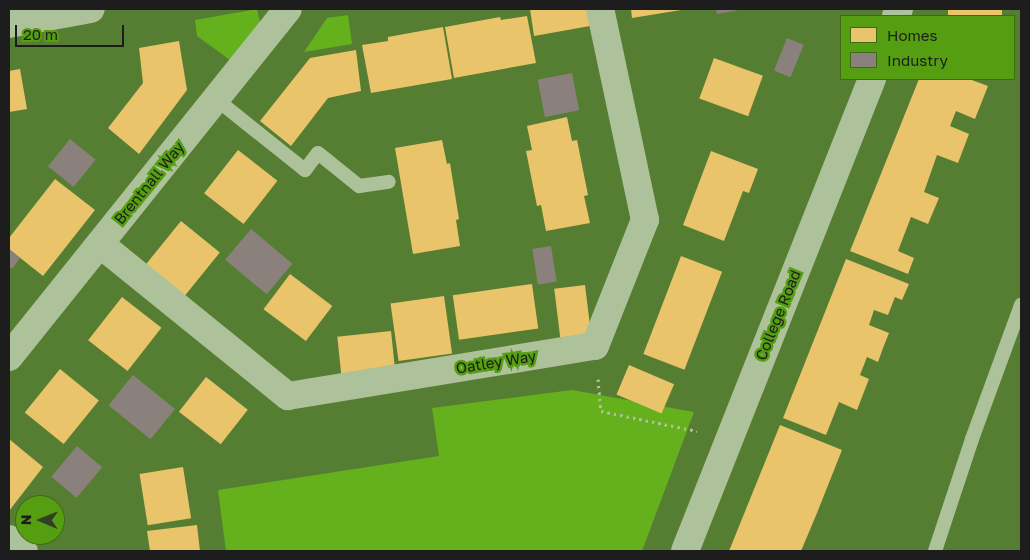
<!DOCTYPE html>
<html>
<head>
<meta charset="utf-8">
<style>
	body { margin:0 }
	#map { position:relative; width:1030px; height:560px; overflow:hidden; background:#567e32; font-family:"Golos Text",sans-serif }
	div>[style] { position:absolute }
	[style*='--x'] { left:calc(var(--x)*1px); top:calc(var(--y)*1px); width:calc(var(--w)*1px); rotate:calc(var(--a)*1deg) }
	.green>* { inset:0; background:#65b01d }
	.homes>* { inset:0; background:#e9c46a; transform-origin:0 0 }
	.industry>* { inset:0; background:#8a817c; transform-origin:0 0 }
	.path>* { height:3px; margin-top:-1.5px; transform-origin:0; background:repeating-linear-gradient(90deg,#adc19a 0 2.5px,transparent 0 6.5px) }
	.lane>* { height:14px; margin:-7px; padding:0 7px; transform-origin:7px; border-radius:7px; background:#adc19a }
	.street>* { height:28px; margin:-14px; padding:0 14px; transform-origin:14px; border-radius:14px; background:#adc19a }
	span { translate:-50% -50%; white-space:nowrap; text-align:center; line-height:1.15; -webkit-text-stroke:5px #559e12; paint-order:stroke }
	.street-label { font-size:15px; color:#1d1d1d }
	.frame { position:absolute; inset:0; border:10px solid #1d1d1d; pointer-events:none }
	.legend { position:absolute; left:840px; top:15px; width:175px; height:65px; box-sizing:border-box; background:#559e12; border:1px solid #3f6a16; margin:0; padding:6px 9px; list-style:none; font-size:15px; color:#1d1d1d }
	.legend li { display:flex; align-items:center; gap:10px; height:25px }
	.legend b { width:25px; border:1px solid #3f6a16 }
	.north { position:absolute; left:15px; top:495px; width:50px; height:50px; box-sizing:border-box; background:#559e12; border:1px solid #3f6a16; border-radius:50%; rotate:271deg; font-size:14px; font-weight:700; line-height:20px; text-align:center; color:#1d1d1d }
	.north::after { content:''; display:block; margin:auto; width:18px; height:22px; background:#313f24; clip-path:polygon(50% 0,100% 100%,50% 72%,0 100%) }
	.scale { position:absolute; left:15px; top:25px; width:109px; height:22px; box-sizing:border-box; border:2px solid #1d1d1d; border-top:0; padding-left:6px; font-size:15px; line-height:18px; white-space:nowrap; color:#1d1d1d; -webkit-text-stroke:4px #559e12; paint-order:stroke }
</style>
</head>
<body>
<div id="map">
	<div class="green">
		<div style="clip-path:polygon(257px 9px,261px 27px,234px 63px,197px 36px,195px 20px)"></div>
		<div style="clip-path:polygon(348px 15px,352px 44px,304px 52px,327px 18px)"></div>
		<div style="clip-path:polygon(572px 390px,694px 412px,642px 551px,226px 551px,218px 490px,439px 456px,432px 408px)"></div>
	</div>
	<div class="homes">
		<div style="clip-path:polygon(530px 9px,587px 9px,590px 26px,534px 36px)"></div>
		<div style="clip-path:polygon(631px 9px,681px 9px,681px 10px,632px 18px)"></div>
		<div style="left:948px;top:9px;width:54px;height:8px"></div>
		<div style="clip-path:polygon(527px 16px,536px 63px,454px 78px,445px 27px,500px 17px,501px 20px)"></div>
		<div style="clip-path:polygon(443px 27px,452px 79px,371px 93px,362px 45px,388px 41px,388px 37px)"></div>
		<div style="clip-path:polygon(179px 41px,187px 90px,139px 154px,108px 128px,143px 83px,139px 48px)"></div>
		<div style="clip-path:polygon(356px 50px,361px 91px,328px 98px,291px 146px,260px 121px,310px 58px)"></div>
		<div style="left:714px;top:58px;width:52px;height:43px;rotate:20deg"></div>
		<div style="clip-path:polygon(20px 69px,27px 109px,9px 112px,9px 71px)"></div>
		<div style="clip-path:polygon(919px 79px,969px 79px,988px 86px,975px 119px,956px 111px,950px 126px,969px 134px,958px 163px,937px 155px,924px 192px,939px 198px,928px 224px,911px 217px,898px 251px,914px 258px,908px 274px,850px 251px)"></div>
		<div style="clip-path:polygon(567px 117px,572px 141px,577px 140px,588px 195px,584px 196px,590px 223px,546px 231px,541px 205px,537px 206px,526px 151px,532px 150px,527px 126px)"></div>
		<div style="clip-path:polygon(442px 140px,447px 164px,450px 163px,459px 219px,456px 220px,460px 246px,413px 254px,395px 148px)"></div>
		<div style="left:238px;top:150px;width:50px;height:55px;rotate:38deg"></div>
		<div style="clip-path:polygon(711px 151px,758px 169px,749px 193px,743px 191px,724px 241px,683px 225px)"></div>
		<div style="clip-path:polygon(55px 179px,95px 210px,43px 276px,9px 249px,9px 238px)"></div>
		<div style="left:181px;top:221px;width:50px;height:56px;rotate:39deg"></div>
		<div style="left:681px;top:256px;width:44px;height:105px;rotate:21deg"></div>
		<div style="clip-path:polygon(846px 259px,909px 284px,902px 300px,895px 297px,888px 315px,874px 310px,869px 325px,889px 333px,883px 348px,878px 362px,867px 357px,860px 375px,869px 379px,857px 410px,839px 402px,826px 435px,783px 418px)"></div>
		<div style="left:290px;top:274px;width:53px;height:44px;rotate:37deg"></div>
		<div style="left:532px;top:284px;width:45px;height:80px;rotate:82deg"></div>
		<div style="left:585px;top:285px;width:49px;height:31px;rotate:83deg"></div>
		<div style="left:444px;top:296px;width:58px;height:54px;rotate:82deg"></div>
		<div style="left:122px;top:297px;width:50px;height:55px;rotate:38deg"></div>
		<div style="left:391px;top:331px;width:45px;height:54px;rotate:84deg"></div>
		<div style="left:629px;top:365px;width:49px;height:32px;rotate:23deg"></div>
		<div style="left:60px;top:369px;width:50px;height:56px;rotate:39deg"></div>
		<div style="left:206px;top:377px;width:53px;height:44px;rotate:38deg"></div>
		<div style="clip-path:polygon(780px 425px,842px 450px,817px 513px,801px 551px,729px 551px)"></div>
		<div style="clip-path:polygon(9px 439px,43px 467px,9px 511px)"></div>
		<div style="left:183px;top:467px;width:52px;height:44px;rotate:81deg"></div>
		<div style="clip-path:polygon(197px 525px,200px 551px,150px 551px,147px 531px)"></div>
	</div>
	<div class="industry">
		<div style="clip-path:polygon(716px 9px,739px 9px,739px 10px,717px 14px)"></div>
		<div style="left:787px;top:38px;width:18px;height:35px;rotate:22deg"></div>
		<div style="left:572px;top:73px;width:38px;height:35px;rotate:79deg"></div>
		<div style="left:70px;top:139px;width:33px;height:35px;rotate:39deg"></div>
		<div style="left:251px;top:229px;width:54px;height:40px;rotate:40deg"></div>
		<div style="left:551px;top:246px;width:36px;height:19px;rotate:81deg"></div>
		<div style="clip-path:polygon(9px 249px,20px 258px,12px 269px,9px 266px)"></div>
		<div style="left:133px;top:375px;width:54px;height:39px;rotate:39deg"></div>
		<div style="left:77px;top:446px;width:33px;height:40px;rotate:40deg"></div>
	</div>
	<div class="path">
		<div style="--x:598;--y:379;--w:32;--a:85"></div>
		<div style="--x:601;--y:411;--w:98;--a:11.8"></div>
	</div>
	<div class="lane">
		<div style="--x:216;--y:99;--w:114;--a:38.6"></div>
		<div style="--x:305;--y:170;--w:21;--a:-53"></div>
		<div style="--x:318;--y:153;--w:53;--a:38.8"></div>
		<div style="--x:359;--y:186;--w:30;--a:-8"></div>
		<div style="--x:935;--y:551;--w:118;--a:-71.7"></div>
		<div style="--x:972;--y:439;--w:143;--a:-69.9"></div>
	</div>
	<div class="street">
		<div style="--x:896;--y:16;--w:8;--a:-67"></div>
		<div style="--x:9;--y:24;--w:83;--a:-10.4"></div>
		<div style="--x:100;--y:244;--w:242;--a:39"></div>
		<div style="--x:288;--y:396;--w:311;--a:-9.3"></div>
		<div style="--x:595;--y:346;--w:136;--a:-68.4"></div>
		<div style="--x:645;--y:220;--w:216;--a:-102"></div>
		<div style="--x:9;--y:357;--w:446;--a:-51.3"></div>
		<div style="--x:9;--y:539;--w:19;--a:39"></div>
		<div style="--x:685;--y:551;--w:508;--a:-68.39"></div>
	</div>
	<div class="street-label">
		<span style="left:149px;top:183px;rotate:-51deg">Brentnall Way</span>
		<span style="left:778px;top:315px;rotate:-68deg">College Road</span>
		<span style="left:496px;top:362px;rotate:-9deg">Oatley Way</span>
	</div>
	<div class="frame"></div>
	<ul class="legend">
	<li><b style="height:14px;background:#e9c46a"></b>Homes</li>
	<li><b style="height:14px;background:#8a817c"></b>Industry</li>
	</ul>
	<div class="north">N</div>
	<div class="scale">20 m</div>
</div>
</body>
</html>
